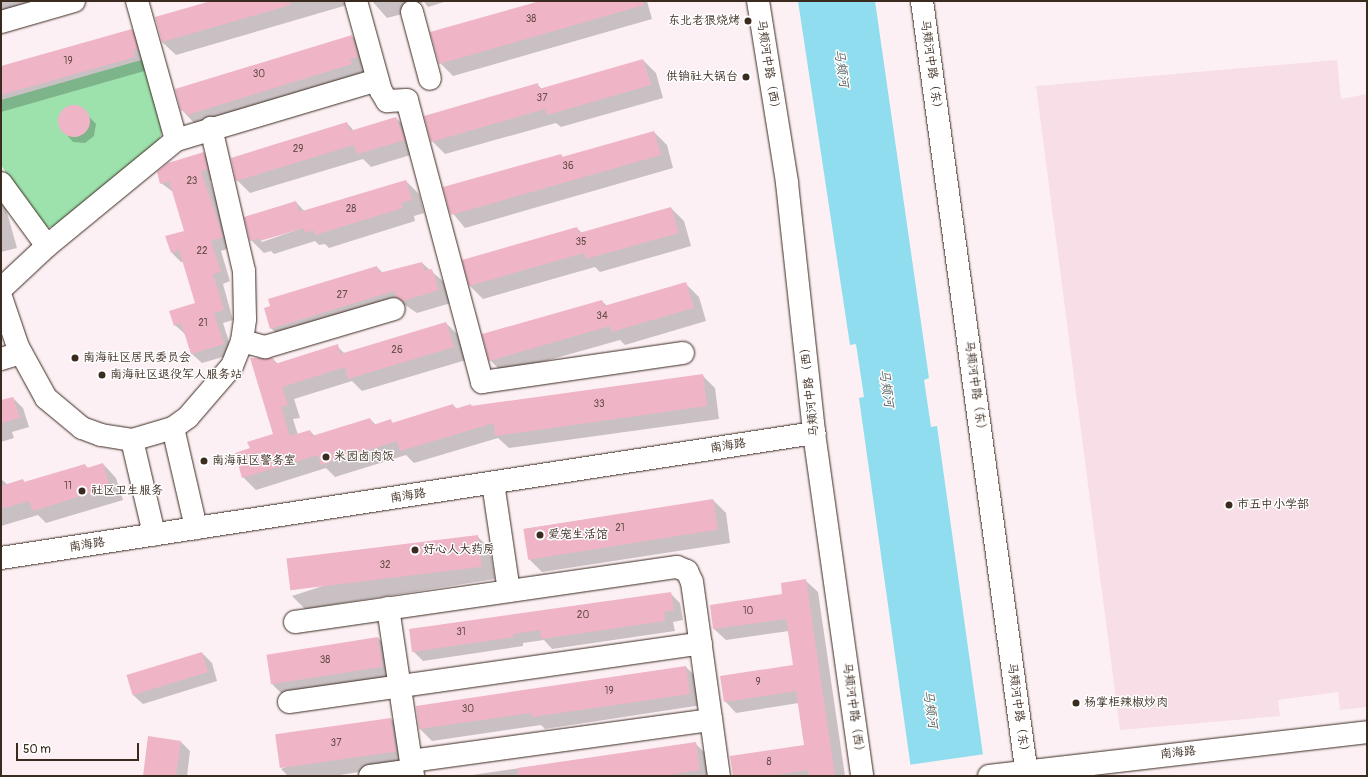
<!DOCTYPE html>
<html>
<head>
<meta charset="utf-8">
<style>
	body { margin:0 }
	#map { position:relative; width:1368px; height:777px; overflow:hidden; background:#fcf0f4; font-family:Pangolin,"LXGW WenKai TC",sans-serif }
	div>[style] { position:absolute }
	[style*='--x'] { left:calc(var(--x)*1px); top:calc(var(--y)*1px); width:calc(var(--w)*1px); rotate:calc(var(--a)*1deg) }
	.built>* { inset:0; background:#f8dee6 }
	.green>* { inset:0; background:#9de1ac }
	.water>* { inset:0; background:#8fddee }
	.pier>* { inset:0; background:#fcf0f4 }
	.shadow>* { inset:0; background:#0003 }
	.building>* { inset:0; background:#efb5c7; transform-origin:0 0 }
	.round { border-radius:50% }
	.roads { filter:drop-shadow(0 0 1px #3b2a1e) drop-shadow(0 0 1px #3b2a1e) }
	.minor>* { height:22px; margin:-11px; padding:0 11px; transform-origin:11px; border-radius:11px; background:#fff }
	.dots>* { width:11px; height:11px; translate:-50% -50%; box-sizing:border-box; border:2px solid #fff; border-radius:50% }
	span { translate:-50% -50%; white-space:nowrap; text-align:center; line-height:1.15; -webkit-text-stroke:3px #fff; paint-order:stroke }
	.number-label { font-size:10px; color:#684d48 }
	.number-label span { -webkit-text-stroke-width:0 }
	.poi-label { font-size:12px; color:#3b2a1e }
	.right { translate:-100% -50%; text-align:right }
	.left { translate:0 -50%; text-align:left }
	.street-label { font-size:12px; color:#3b2a1e }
	.water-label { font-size:13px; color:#54605c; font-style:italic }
	.frame { position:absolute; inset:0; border:2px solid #3b2a1e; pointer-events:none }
	.scale { position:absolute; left:16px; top:743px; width:123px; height:18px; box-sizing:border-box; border:2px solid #3b2a1e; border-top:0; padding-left:5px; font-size:12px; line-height:14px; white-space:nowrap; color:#3b2a1e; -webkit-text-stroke:3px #fff; paint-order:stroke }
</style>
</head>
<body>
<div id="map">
	<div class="built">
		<div style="clip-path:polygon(1337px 60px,1341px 99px,1367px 94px,1367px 707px,1340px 710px,1338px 692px,1278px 700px,1280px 716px,1120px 730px,1036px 86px)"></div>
	</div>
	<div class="green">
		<div style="clip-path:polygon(145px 59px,164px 127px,159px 140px,53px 227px,43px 227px,1px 165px,1px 100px)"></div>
	</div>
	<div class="water">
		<div style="clip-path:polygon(798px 1px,875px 1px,929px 378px,924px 380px,931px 427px,937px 426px,986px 776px,912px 776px,859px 398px,864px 397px,856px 344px,850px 345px)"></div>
	</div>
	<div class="pier">
		<div style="clip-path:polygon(985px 754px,988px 776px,910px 776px,908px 765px)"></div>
	</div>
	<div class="shadow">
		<div style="clip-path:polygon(1px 1px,79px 1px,1px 23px)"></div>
		<div style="clip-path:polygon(215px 1px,354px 1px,354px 3px,176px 55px,162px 42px)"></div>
		<div style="clip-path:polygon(372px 1px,444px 1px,444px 2px,428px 7px,424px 2px,401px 9px,402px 14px,387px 18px)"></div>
		<div style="clip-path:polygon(543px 1px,647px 1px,652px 19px,453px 76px,440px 63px)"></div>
		<div style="clip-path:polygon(132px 30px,145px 43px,148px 70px,1px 112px,1px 67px)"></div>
		<div style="clip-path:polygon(352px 36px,365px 49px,371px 70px,363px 72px,364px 77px,195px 124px,182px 110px)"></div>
		<div style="clip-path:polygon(643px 60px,656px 73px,663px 98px,561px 127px,556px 123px,445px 154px,432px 141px,537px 84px,542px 89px)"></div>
		<div style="clip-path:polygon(70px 106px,81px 108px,96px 124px,94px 136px,85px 143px,73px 142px,59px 126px,60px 114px)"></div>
		<div style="clip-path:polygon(396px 118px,409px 131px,417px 153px,371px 167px,363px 159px,250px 193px,237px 180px,347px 123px,354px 131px)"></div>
		<div style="clip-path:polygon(654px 132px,667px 145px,673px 168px,465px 228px,450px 210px,561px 155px,564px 158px)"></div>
		<div style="clip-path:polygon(203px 153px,213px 163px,217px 179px,210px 181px,233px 247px,221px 251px,230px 281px,223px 284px,233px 320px,223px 323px,233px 354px,202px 363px,192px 354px,186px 335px,175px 325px,197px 303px,184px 262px,181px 262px,172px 253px,185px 231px,173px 192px,161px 183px)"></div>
		<div style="clip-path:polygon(evenodd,406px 181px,419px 194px,424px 213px,414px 216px,415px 221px,329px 248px,325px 244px,319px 245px,315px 241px,274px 254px,271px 251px,264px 253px,251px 240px,296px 202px,305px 212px,406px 181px,308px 226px,262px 242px,260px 240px,308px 226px)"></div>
		<div style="clip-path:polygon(1px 204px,6px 209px,17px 248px,1px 252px)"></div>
		<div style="clip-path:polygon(671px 208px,684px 221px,691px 246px,600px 272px,595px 267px,483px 299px,470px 286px,464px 261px,577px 228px,582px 233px)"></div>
		<div style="clip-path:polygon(422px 263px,445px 283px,451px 303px,417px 313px,405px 305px,284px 341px,271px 328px,377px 267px,383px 273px)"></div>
		<div style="clip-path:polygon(686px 284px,699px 297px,706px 321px,625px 345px,620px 340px,503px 373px,490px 360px,602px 301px,607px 306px)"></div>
		<div style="clip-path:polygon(446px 323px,459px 336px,466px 360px,362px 391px,352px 381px,294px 399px,300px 418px,293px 419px,298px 435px,310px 431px,315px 436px,370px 419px,376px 425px,390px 420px,393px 423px,453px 405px,457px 409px,471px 405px,473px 407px,702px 375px,715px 388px,719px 419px,509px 448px,498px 438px,414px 463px,406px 455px,335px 477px,326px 468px,256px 490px,243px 477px,251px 449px,275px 434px,273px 359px,278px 364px,337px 346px,345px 354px)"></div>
		<div style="clip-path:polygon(13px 398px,23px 408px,29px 427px,12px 432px,14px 438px,1px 442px,1px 402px)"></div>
		<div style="clip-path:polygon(103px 464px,116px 478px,123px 500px,46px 523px,38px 515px,1px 526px,1px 479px,8px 485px,23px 480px,25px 483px,85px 465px,89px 469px)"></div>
		<div style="clip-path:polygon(713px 500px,726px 513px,730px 543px,542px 572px,529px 559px,524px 529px)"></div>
		<div style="clip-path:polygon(477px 536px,490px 549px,495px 579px,305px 609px,292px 596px)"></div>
		<div style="clip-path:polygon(806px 581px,818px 592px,845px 776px,734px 776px,806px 746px,799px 703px,736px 713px,725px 701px,794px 666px,789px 631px,726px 640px,714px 629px,711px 606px,783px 595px)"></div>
		<div style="clip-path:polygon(670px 593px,680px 603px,683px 620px,673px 622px,675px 631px,552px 649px,544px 640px,523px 643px,523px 646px,423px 661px,413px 651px)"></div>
		<div style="clip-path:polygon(378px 638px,388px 648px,392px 676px,282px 694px,272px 684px)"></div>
		<div style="clip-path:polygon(202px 653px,212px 663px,217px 681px,143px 704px,133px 695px)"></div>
		<div style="clip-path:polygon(686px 667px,698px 679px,702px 705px,545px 729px,541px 725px,432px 741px,420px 729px,417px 707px)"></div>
		<div style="clip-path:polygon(391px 719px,404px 732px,409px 764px,334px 776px,288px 776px,281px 769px)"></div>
		<div style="clip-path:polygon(181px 742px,190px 751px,187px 776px,144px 776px)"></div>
		<div style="clip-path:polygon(695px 743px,707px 755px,710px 776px,465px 776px)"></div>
	</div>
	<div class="building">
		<div style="clip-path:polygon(211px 1px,290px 1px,291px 5px,162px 42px,155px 17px)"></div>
		<div style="clip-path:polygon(540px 1px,643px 1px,644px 5px,439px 64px,430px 32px)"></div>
		<div style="clip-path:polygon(132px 29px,138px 49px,134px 50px,135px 57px,1px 95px,1px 66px)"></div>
		<div style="clip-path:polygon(352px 35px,358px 57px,350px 59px,352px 64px,187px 115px,185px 110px,181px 111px,175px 89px)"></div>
		<div style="clip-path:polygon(643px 59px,651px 85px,547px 115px,545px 109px,431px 142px,424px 116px,538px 83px,539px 89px)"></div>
		<div class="round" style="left:58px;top:105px;width:32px;height:32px"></div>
		<div style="clip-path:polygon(396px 117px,405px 140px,357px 154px,354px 145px,236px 181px,231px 158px,347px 122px,350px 131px)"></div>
		<div style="clip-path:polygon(654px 131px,661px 155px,451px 215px,449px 210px,443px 187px,561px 154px,562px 157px)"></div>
		<div style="clip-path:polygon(204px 152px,208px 169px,201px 171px,223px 237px,211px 241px,221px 272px,213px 274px,224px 310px,214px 313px,224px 344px,191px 354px,181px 323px,174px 326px,169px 311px,195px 303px,179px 250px,171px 253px,165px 236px,184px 231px,169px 181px,160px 184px,157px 172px,168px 163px)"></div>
		<div style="clip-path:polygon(406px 180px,412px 200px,401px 203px,403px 208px,315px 235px,314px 230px,305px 233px,304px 228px,260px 241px,259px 238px,250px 241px,244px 217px,296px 201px,299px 212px)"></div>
		<div style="clip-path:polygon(671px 207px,679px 233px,586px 259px,584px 253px,469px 286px,462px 260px,577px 227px,579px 233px)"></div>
		<div style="clip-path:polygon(422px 262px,425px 271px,432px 269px,439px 290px,403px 301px,396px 297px,394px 291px,270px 329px,264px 308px,270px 306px,268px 299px,377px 266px,379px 273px)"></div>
		<div style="clip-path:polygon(686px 282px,694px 308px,611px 332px,610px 326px,489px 361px,482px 334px,602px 300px,604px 306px)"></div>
		<div style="clip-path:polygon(446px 322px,454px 347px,348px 379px,345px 367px,282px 387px,288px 405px,281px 407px,290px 436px,310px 430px,312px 436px,370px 418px,373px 425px,391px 419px,392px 423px,453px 404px,455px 409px,471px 404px,471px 406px,703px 374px,707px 406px,495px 436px,494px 423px,400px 451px,397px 441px,321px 465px,318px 455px,242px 478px,235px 453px,250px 448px,247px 442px,273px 434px,250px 358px,273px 358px,275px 364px,338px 344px,340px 354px)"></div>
		<div style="clip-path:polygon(13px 397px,20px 418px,1px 423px,1px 400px)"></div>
		<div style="clip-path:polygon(103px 463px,110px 487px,33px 511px,29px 501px,1px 509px,1px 486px,23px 479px,24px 482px,85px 464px,87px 468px)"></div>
		<div style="left:713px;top:499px;width:31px;height:192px;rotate:81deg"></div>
		<div style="left:478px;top:535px;width:32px;height:193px;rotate:83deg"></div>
		<div style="clip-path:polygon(806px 579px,835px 776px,809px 776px,808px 770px,770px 776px,733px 776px,730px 756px,804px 745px,796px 691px,724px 702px,720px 676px,793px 665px,786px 619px,713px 629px,710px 605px,782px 594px,781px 583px)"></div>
		<div style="clip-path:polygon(671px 592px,674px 610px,664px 612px,665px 621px,541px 639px,540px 630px,513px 634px,514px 637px,412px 652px,409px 629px)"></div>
		<div style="left:378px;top:637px;width:30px;height:113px;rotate:81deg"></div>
		<div style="left:202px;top:652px;width:21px;height:79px;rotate:73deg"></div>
		<div style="clip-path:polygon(686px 666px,690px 694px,532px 717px,531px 713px,419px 729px,416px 706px)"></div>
		<div style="left:391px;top:718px;width:34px;height:117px;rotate:82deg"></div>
		<div style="clip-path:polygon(148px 736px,181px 741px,176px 776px,143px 776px)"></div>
		<div style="clip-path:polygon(696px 742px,700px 770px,662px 776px,518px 776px,518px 768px)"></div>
	</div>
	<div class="roads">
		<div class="minor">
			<div style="--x:137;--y:1;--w:144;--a:74.3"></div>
			<div style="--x:356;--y:1;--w:93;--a:74.5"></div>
			<div style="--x:381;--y:91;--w:12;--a:59"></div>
			<div style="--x:387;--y:101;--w:20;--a:-3"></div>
			<div style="--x:407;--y:100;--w:292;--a:75.1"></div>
			<div style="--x:482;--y:382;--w:203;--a:-8.2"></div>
			<div style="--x:758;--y:1;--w:184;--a:80.9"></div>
			<div style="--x:787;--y:183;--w:251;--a:83.8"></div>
			<div style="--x:814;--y:433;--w:346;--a:82"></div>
			<div style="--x:922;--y:1;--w:782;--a:82.28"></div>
			<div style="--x:412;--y:12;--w:69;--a:75"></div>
			<div style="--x:1;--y:22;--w:76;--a:-16"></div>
			<div style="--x:1;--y:183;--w:78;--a:53.9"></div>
			<div style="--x:1;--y:289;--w:63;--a:-43.1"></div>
			<div style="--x:47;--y:246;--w:167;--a:-39.4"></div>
			<div style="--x:176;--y:140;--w:210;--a:-16.6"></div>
			<div style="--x:1;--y:297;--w:53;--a:71.2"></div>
			<div style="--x:18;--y:347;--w:58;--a:61.2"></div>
			<div style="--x:46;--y:398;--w:47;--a:39.8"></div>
			<div style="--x:82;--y:428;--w:20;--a:20"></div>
			<div style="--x:101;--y:435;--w:31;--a:9"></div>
			<div style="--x:132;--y:440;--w:43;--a:-16.3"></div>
			<div style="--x:173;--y:428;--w:19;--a:-36"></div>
			<div style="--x:188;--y:417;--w:67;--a:-49.2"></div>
			<div style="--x:232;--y:366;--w:27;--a:-68"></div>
			<div style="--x:242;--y:341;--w:22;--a:-82"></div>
			<div style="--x:245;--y:319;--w:48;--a:-91.2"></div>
			<div style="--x:244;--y:271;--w:147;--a:-103"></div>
			<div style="--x:242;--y:341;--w:24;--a:15"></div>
			<div style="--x:265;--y:347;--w:134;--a:-16.4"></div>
			<div style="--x:1;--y:359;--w:21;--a:-17"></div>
			<div style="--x:173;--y:428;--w:103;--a:77"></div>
			<div style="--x:132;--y:440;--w:97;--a:76.8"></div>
			<div style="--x:493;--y:483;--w:109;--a:81.6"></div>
			<div style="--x:1;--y:558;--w:823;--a:-8.74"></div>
			<div style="--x:388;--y:608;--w:170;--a:81.5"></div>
			<div style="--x:295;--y:622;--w:386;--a:-8.2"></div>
			<div style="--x:677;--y:567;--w:11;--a:22"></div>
			<div style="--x:687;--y:571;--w:12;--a:66"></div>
			<div style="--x:692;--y:582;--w:196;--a:82.1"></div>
			<div style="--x:289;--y:702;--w:416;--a:-8.1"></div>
			<div style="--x:411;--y:761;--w:303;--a:-7.8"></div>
			<div style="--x:370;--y:776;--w:42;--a:-8.1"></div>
			<div style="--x:989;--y:776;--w:381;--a:-6.6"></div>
		</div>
	</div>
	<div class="dots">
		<div style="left:748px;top:21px;background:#3b2a1e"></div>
		<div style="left:746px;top:77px;background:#3b2a1e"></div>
		<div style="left:75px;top:358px;background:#3b2a1e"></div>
		<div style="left:102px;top:375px;background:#3b2a1e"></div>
		<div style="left:326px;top:457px;background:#3b2a1e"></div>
		<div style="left:204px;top:461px;background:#3b2a1e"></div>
		<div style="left:82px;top:491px;background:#3b2a1e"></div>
		<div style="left:1229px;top:505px;background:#3b2a1e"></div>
		<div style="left:540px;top:535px;background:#3b2a1e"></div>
		<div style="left:415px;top:550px;background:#3b2a1e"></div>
		<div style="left:1076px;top:703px;background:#3b2a1e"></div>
	</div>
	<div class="number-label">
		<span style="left:531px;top:20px">38</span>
		<span style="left:68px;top:62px">19</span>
		<span style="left:259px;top:75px">30</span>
		<span style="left:542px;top:99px">37</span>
		<span style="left:298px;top:150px">29</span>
		<span style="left:568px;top:167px">36</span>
		<span style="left:192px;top:182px">23</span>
		<span style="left:351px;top:210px">28</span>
		<span style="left:581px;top:243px">35</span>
		<span style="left:202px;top:252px">22</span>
		<span style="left:342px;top:296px">27</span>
		<span style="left:602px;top:317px">34</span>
		<span style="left:203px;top:324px">21</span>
		<span style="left:397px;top:351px">26</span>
		<span style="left:599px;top:405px">33</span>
		<span style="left:68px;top:487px">11</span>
		<span style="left:620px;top:529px">21</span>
		<span style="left:385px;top:566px">32</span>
		<span style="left:748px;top:612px">10</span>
		<span style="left:583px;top:616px">20</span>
		<span style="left:461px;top:633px">31</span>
		<span style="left:325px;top:661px">38</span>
		<span style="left:758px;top:683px">9</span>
		<span style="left:609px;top:692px">19</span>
		<span style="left:468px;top:710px">30</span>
		<span style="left:336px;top:744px">37</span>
		<span style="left:769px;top:763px">8</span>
	</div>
	<div class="poi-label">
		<span class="right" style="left:740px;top:21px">东北老狼烧烤</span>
		<span class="right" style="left:738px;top:77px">供销社大锅台</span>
		<span class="left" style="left:83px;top:358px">南海社区居民委员会</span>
		<span class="left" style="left:110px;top:375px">南海社区退役军人服务站</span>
		<span class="left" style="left:334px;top:457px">米园卤肉饭</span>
		<span class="left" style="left:212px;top:461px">南海社区警务室</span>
		<span class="left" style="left:91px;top:491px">社区卫生服务</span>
		<span class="left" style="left:1237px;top:505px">市五中小学部</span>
		<span class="left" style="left:548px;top:535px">爱宠生活馆</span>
		<span class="left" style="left:423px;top:550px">好心人大药房</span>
		<span class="left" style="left:1084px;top:703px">杨掌柜辣椒炒肉</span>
	</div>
	<div class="street-label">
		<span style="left:768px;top:67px;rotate:81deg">马颊河中路（西）</span>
		<span style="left:931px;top:67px;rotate:82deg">马颊河中路（东）</span>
		<span style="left:975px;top:388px;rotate:82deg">马颊河中路（东）</span>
		<span style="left:810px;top:389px;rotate:-96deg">马颊河中路（西）</span>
		<span style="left:728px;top:446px;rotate:-9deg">南海路</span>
		<span style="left:408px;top:496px;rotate:-9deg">南海路</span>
		<span style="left:87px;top:545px;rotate:-9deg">南海路</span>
		<span style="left:853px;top:710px;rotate:82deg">马颊河中路（西）</span>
		<span style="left:1018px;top:710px;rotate:82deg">马颊河中路（东）</span>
		<span style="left:1178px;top:753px;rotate:-6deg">南海路</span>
	</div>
	<div class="water-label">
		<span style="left:841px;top:68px;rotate:82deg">马颊河</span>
		<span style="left:886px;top:388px;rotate:82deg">马颊河</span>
		<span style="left:930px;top:709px;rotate:82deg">马颊河</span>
	</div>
	<div class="frame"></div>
	<div class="scale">50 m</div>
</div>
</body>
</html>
